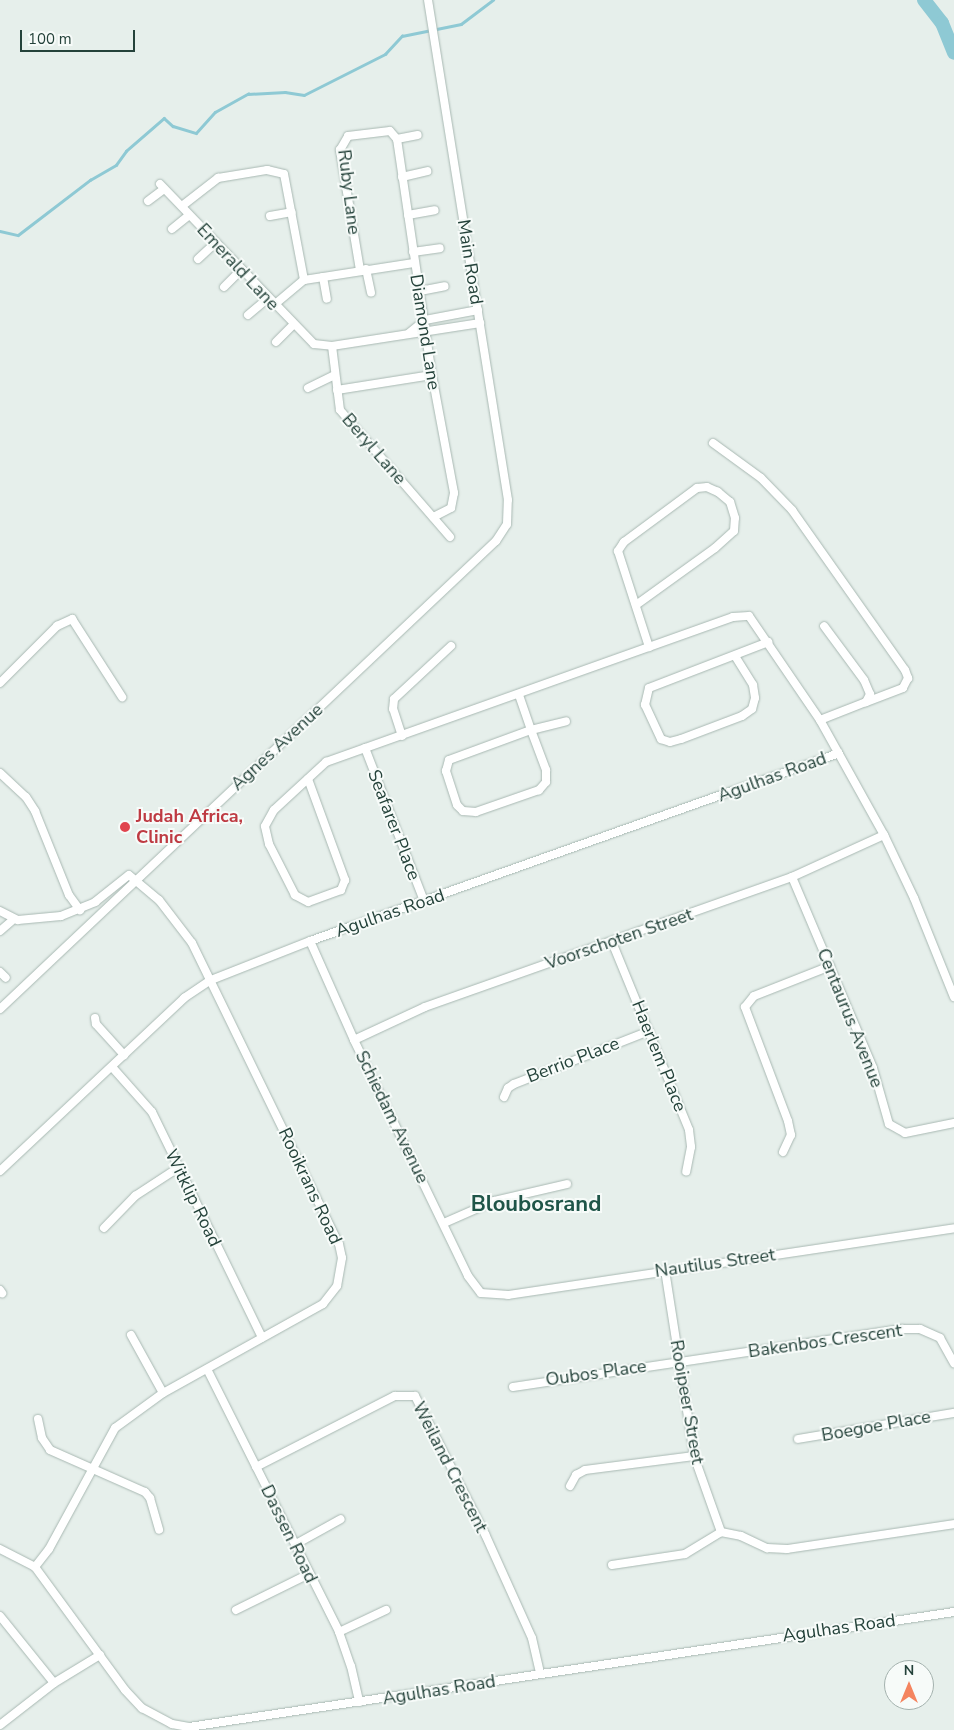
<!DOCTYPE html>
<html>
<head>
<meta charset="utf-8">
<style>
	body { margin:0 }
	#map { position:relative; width:954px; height:1730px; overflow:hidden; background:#e6efeb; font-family:"Nunito Sans",sans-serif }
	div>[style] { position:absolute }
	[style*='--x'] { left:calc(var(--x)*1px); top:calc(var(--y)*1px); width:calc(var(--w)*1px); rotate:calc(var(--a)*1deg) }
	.stream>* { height:2.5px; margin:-1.25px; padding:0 1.25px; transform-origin:1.25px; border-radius:1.25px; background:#8ec9d4 }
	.river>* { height:14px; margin:-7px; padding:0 7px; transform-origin:7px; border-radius:7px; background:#8ec9d4 }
	.roads { filter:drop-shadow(0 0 1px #a8b8b2) drop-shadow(0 0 1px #a8b8b2) }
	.street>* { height:8px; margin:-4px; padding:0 4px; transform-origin:4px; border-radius:4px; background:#fff }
	.dots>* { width:14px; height:14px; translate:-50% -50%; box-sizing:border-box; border:2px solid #f7fbf9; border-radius:50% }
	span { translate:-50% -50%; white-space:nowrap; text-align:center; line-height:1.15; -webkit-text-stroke:4px #f7fbf9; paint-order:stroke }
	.street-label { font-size:18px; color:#24423a }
	.health-label { font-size:18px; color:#be3a42; font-weight:700 }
	.left { translate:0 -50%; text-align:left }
	.district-label { font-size:22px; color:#1f5548; font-weight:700 }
	.north { position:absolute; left:884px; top:1660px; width:50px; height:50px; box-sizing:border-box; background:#f7fbf9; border:1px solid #a3b1ad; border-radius:50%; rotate:0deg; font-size:14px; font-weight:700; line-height:20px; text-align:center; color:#24423a }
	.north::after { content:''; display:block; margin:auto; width:18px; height:22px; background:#f4845f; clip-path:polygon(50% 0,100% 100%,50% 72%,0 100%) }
	.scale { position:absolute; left:20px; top:30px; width:115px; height:22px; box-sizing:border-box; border:2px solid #24423a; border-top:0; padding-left:6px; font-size:15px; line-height:18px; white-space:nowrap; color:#24423a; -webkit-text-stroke:4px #f7fbf9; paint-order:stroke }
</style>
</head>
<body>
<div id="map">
	<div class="stream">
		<div style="--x:0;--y:231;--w:18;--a:13"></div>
		<div style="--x:18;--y:235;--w:91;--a:-37.4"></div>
		<div style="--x:90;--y:180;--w:30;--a:-30"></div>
		<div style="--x:116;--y:165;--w:17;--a:-54"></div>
		<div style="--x:126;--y:151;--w:50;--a:-41"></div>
		<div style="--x:164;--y:118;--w:12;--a:42"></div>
		<div style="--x:173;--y:126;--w:24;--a:17"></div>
		<div style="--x:196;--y:133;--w:28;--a:-48"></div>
		<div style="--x:215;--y:112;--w:38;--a:-29"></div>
		<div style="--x:248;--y:94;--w:37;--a:-3"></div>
		<div style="--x:285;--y:92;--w:19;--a:9"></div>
		<div style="--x:304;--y:95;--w:91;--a:-26.8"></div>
		<div style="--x:385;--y:54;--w:25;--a:-47"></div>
		<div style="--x:402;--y:36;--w:60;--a:-11.5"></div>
		<div style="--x:461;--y:24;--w:40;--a:-37"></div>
	</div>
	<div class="river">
		<div style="--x:924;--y:0;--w:29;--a:52"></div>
		<div style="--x:942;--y:23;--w:32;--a:68"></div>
	</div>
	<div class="roads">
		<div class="street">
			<div style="--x:397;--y:139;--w:21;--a:-11"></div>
			<div style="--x:402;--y:177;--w:26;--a:-13"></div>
			<div style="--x:160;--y:184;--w:222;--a:46.1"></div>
			<div style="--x:314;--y:344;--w:18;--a:6"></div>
			<div style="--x:332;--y:346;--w:150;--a:-8.8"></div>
			<div style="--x:148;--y:201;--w:20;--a:-37"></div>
			<div style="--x:182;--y:206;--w:46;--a:-37.9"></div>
			<div style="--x:218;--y:178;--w:50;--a:-9.3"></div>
			<div style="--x:267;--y:170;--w:17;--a:13"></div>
			<div style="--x:284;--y:174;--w:108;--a:79.3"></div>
			<div style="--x:408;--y:215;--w:27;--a:-10"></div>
			<div style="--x:270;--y:216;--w:22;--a:-10"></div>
			<div style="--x:172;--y:229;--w:22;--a:-39"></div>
			<div style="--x:413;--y:252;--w:27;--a:-8"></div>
			<div style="--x:198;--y:259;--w:23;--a:-43"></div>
			<div style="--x:366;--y:269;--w:24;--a:78"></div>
			<div style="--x:360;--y:270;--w:122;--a:-99.5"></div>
			<div style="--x:340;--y:150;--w:16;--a:-60"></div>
			<div style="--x:348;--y:136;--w:42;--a:-6.8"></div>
			<div style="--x:390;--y:131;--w:11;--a:49"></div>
			<div style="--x:397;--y:139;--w:239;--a:81.6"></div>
			<div style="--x:432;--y:375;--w:120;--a:79.4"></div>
			<div style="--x:454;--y:493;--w:15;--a:101"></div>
			<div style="--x:451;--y:508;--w:20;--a:153"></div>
			<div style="--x:323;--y:277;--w:22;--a:80"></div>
			<div style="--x:224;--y:287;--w:24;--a:-45"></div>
			<div style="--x:420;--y:291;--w:25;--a:-11"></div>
			<div style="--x:274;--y:305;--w:39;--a:-40"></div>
			<div style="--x:304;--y:280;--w:111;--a:-8.8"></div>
			<div style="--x:248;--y:315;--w:26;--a:-40"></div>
			<div style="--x:409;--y:333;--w:21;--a:-39"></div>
			<div style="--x:425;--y:320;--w:54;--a:-10.7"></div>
			<div style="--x:276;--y:342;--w:24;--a:-45"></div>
			<div style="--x:332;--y:346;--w:64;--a:82.9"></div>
			<div style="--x:340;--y:410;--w:168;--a:49.1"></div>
			<div style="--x:308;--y:388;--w:30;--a:-26"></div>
			<div style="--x:337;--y:390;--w:96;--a:-9"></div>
			<div style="--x:713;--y:443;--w:59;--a:36.1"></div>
			<div style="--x:761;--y:478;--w:45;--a:45.9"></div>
			<div style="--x:792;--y:510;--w:196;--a:54.8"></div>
			<div style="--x:905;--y:670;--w:9;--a:69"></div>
			<div style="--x:908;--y:678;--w:11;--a:117"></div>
			<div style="--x:903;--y:688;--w:40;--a:159"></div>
			<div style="--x:636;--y:605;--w:97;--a:-35.8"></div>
			<div style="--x:715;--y:548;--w:25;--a:-42"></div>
			<div style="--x:734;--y:531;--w:13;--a:-86"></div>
			<div style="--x:735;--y:518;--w:17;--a:-107"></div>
			<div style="--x:730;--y:502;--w:16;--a:-140"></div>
			<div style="--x:718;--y:492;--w:12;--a:-156"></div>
			<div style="--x:707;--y:487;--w:10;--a:174"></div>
			<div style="--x:697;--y:488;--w:91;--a:143.5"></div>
			<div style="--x:624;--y:542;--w:11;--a:124"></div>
			<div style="--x:618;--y:551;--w:101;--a:72.1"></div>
			<div style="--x:735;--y:656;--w:34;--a:58"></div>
			<div style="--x:753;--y:685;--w:13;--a:81"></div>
			<div style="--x:755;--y:698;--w:11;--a:105"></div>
			<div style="--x:752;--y:709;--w:12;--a:145"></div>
			<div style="--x:742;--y:716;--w:65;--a:159.3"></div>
			<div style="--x:681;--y:739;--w:11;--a:165"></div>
			<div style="--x:670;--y:742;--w:9;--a:-162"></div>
			<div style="--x:661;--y:739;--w:38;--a:-115"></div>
			<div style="--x:645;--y:705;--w:17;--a:-77"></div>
			<div style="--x:649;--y:688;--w:128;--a:-21.1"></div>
			<div style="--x:0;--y:683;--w:81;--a:-45"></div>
			<div style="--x:57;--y:626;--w:17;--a:-25"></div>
			<div style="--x:72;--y:619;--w:93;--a:57.3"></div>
			<div style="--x:519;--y:695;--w:37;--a:71"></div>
			<div style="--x:531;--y:730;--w:43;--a:69.4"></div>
			<div style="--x:546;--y:770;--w:12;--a:90"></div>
			<div style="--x:546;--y:782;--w:11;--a:131"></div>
			<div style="--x:539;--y:790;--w:67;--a:160.8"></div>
			<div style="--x:476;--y:812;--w:13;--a:-176"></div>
			<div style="--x:463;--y:811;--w:8;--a:-135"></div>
			<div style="--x:457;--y:805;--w:36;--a:-108"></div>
			<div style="--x:446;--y:771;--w:11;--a:-75"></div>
			<div style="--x:449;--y:760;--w:87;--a:-20.1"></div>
			<div style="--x:531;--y:730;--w:36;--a:-14"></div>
			<div style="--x:820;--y:720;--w:49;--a:-21.4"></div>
			<div style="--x:866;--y:702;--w:9;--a:-63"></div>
			<div style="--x:870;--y:694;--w:15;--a:-113"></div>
			<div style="--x:864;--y:680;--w:67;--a:-126.5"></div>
			<div style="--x:402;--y:736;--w:28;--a:-108"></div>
			<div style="--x:393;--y:709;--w:10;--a:-84"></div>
			<div style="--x:394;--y:699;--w:78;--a:-42.9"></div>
			<div style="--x:365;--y:748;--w:164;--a:68.9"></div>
			<div style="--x:0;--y:773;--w:35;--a:43"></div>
			<div style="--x:26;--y:797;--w:17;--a:57"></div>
			<div style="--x:35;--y:811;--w:91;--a:68"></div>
			<div style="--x:69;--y:895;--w:19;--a:54"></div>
			<div style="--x:308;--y:779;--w:108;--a:69.9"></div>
			<div style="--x:345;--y:880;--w:11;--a:112"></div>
			<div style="--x:341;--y:890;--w:35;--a:160"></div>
			<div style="--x:308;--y:902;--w:15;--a:-152"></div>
			<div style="--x:295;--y:895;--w:57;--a:-117"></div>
			<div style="--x:269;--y:844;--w:18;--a:-103"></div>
			<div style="--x:265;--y:826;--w:18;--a:-61"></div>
			<div style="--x:274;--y:810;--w:71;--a:-42.7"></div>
			<div style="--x:326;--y:762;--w:432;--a:-19.6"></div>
			<div style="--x:733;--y:617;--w:16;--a:-4"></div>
			<div style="--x:749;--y:616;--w:126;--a:55.7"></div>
			<div style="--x:820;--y:720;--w:132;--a:60.9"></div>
			<div style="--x:884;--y:835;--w:70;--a:64.5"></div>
			<div style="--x:914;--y:898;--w:107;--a:68"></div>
			<div style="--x:792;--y:877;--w:207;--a:67"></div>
			<div style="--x:873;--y:1068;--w:58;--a:74.1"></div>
			<div style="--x:889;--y:1124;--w:18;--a:29"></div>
			<div style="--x:905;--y:1133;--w:50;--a:-11.5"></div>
			<div style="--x:0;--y:911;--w:20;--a:27"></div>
			<div style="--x:18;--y:920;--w:43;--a:-5.3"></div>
			<div style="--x:61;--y:916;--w:37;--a:-22"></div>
			<div style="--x:95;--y:902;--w:43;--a:-38.5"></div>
			<div style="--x:129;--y:875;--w:39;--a:40"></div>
			<div style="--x:159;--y:900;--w:54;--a:52.5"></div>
			<div style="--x:192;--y:943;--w:335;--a:64"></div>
			<div style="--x:339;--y:1244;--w:14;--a:78"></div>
			<div style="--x:342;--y:1258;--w:28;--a:100"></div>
			<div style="--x:337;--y:1286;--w:23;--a:128"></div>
			<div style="--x:323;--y:1304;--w:183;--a:150.9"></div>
			<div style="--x:163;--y:1393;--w:59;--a:143.9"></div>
			<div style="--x:115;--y:1428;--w:138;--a:118.6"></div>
			<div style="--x:49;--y:1549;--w:23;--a:128"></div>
			<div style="--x:0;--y:931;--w:18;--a:-41"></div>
			<div style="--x:310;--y:941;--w:108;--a:66"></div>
			<div style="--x:354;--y:1040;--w:262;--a:64.2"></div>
			<div style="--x:468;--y:1276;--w:21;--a:53"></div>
			<div style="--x:481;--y:1293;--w:27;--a:4"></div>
			<div style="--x:508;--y:1295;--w:451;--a:-8.5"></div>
			<div style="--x:612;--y:942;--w:203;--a:67.7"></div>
			<div style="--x:689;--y:1130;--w:17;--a:83"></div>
			<div style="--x:691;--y:1147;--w:25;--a:101"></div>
			<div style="--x:0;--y:972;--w:8;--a:45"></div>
			<div style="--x:0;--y:1009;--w:682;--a:-43.34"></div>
			<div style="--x:496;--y:541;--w:20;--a:-57"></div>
			<div style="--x:507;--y:524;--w:24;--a:-88"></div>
			<div style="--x:508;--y:500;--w:506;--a:-99.09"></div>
			<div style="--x:95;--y:1018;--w:6;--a:81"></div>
			<div style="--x:96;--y:1024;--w:42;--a:47.9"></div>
			<div style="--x:354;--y:1040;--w:78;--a:-24.9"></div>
			<div style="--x:425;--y:1007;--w:389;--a:-19.5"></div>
			<div style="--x:792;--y:877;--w:101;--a:-24.5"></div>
			<div style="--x:112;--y:1067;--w:60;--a:48.4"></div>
			<div style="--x:152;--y:1112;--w:251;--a:64"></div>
			<div style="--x:504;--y:1097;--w:10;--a:-66"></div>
			<div style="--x:508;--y:1088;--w:7;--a:-34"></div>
			<div style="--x:514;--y:1084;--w:145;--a:-21.4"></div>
			<div style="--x:783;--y:1152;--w:19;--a:-65"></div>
			<div style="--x:791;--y:1135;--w:14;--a:-102"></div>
			<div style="--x:788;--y:1121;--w:122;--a:-110.7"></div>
			<div style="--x:745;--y:1007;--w:14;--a:-51"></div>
			<div style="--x:754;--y:996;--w:82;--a:-21.5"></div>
			<div style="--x:0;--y:1171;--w:253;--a:-43.2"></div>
			<div style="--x:184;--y:998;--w:32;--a:-34"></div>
			<div style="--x:211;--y:980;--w:106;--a:-21.5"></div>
			<div style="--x:310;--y:941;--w:561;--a:-19.56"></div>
			<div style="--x:444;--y:1223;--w:55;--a:-23.7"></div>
			<div style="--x:494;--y:1201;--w:75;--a:-13.1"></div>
			<div style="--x:104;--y:1228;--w:45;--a:-45.9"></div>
			<div style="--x:135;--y:1196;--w:51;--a:-33.1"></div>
			<div style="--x:665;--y:1270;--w:188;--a:81.1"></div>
			<div style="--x:694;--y:1456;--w:81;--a:70.4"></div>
			<div style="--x:721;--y:1532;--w:20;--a:11"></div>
			<div style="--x:741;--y:1536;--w:29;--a:25"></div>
			<div style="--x:767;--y:1548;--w:20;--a:3"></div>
			<div style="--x:787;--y:1549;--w:169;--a:-8.5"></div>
			<div style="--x:0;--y:1290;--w:4;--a:56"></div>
			<div style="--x:131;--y:1335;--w:66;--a:61.1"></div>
			<div style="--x:207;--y:1369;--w:294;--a:63.3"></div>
			<div style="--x:339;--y:1632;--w:36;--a:71"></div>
			<div style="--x:351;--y:1666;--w:37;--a:77"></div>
			<div style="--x:513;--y:1387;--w:394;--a:-8.5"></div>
			<div style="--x:903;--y:1329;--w:17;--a:0"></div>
			<div style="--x:920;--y:1329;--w:22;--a:24"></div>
			<div style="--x:940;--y:1338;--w:29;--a:61"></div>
			<div style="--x:38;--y:1419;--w:19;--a:78"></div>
			<div style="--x:42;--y:1438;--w:14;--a:56"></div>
			<div style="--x:50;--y:1450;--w:104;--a:23.9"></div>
			<div style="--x:145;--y:1492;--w:8;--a:50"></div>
			<div style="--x:150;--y:1498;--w:33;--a:74"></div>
			<div style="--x:798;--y:1439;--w:158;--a:-9.5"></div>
			<div style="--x:256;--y:1467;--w:156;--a:-27.1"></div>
			<div style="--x:395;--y:1396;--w:20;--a:0"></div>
			<div style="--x:415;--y:1396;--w:155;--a:63.1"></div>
			<div style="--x:485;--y:1534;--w:114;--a:65.7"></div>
			<div style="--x:532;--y:1638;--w:37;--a:77"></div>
			<div style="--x:570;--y:1486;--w:13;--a:-61"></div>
			<div style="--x:576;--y:1475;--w:10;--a:-29"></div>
			<div style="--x:585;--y:1470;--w:110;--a:-7.3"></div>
			<div style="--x:296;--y:1544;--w:51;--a:-29.1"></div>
			<div style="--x:0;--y:1549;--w:39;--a:27"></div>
			<div style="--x:35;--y:1567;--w:152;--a:53.8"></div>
			<div style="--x:125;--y:1690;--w:25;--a:47"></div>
			<div style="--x:142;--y:1708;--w:34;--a:28"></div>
			<div style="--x:172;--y:1724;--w:17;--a:10"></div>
			<div style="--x:189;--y:1727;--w:774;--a:-8.55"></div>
			<div style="--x:612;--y:1565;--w:74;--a:-8.6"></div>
			<div style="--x:685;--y:1554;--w:42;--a:-31.4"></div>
			<div style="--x:236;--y:1610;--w:81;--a:-26.3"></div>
			<div style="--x:0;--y:1616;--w:86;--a:51.1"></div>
			<div style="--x:339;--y:1632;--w:52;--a:-25.1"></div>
			<div style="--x:0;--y:1725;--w:68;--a:-37.9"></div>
			<div style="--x:54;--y:1683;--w:54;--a:-31.3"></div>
		</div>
	</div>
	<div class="dots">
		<div style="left:125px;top:827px;background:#e0444e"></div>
	</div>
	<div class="street-label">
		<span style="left:349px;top:192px;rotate:83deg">Ruby Lane</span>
		<span style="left:470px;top:262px;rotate:81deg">Main Road</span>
		<span style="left:238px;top:267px;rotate:47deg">Emerald Lane</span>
		<span style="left:425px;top:332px;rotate:81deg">Diamond Lane</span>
		<span style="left:374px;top:449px;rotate:49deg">Beryl Lane</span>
		<span style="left:277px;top:747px;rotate:-43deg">Agnes Avenue</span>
		<span style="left:772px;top:777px;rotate:-20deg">Agulhas Road</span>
		<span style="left:394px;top:825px;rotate:69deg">Seafarer Place</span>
		<span style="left:390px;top:913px;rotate:-19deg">Agulhas Road</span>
		<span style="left:619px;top:939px;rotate:-19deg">Voorschoten Street</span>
		<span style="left:850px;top:1018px;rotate:68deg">Centaurus Avenue</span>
		<span style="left:659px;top:1056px;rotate:68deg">Haerlem Place</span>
		<span style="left:573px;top:1060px;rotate:-21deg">Berrio Place</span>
		<span style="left:392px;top:1117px;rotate:64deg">Schiedam Avenue</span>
		<span style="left:310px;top:1186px;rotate:65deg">Rooikrans Road</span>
		<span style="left:193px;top:1198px;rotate:64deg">Witklip Road</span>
		<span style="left:715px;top:1263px;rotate:-8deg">Nautilus Street</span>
		<span style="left:825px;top:1341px;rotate:-8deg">Bakenbos Crescent</span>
		<span style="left:596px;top:1373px;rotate:-8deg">Oubos Place</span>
		<span style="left:687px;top:1402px;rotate:80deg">Rooipeer Street</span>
		<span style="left:876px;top:1426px;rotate:-10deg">Boegoe Place</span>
		<span style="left:450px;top:1467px;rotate:63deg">Weiland Crescent</span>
		<span style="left:289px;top:1534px;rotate:64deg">Dassen Road</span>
		<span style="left:839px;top:1628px;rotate:-8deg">Agulhas Road</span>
		<span style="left:439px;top:1690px;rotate:-9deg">Agulhas Road</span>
	</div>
	<div class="health-label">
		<span class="left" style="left:136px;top:827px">Judah Africa,<br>Clinic</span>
	</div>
	<div class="district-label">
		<span style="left:536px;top:1205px">Bloubosrand</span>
	</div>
	<div class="north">N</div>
	<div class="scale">100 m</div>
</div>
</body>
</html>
